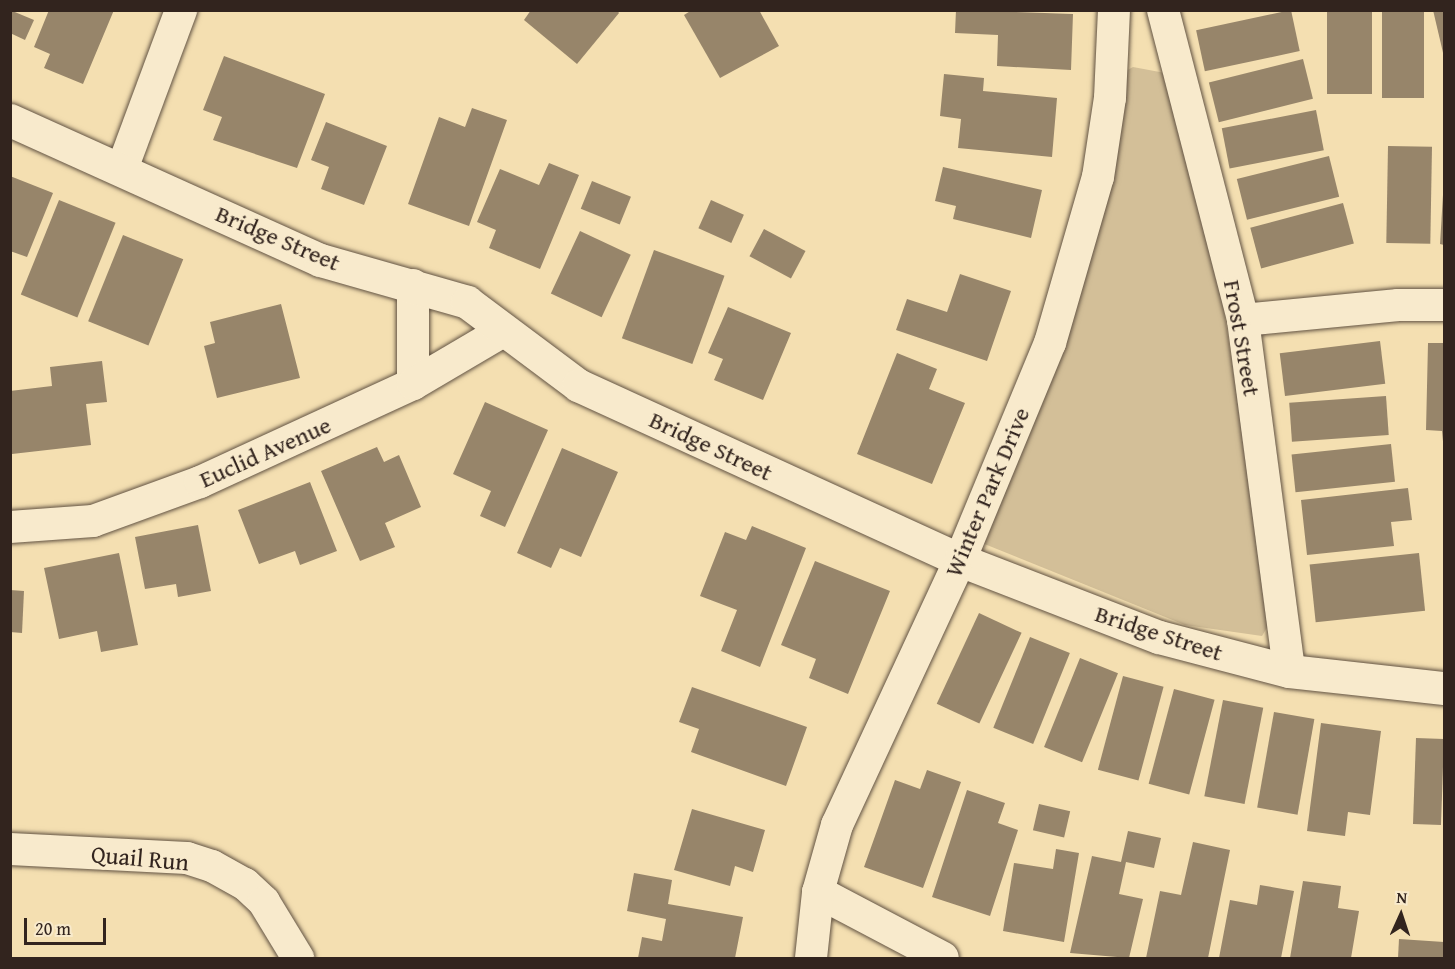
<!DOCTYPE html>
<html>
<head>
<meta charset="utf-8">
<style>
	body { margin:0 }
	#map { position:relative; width:1455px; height:969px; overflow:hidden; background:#f4dfb1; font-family:"Gentium Book Plus",serif }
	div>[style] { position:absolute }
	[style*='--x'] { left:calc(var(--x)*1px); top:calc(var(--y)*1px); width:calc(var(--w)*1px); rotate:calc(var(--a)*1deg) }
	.green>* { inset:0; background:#d3bf98 }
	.building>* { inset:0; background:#97856a; transform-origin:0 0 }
	.roads { filter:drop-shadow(0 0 2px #625343) drop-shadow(0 0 2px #625343) }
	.minor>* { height:32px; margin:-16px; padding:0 16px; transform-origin:16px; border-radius:16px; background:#f8eacc }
	.tertiary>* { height:33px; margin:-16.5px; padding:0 16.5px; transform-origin:16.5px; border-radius:16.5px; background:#f8eacc }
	span { translate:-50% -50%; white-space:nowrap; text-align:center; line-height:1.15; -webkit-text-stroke:6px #f8eacc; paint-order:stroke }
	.street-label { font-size:24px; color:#32241e }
	.frame { position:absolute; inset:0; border:12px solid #32241e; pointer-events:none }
	.north { position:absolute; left:1371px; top:885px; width:60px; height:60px; -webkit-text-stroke:4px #f8eacc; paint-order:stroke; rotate:3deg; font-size:16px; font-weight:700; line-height:24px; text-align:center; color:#32241e }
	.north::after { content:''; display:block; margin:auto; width:21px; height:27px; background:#32241e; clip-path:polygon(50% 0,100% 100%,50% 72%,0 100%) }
	.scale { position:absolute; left:24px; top:918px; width:82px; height:27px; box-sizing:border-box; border:3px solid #32241e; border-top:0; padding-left:8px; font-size:18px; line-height:21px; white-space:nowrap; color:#32241e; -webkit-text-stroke:4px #f8eacc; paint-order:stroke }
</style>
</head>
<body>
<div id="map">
	<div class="green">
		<div style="clip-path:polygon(1133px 67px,1165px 73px,1219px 278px,1271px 621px,1262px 636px,1185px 625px,982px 543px,1126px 71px)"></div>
	</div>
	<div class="building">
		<div style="clip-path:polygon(10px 10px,34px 20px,25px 40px,10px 33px)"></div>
		<div style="clip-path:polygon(49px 10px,114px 10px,83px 84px,44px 68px,50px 54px,34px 47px)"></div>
		<div style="clip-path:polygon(531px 10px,617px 10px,619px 13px,577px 64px,524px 20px)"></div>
		<div style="clip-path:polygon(692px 10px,759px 10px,779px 46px,720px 78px,684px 15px)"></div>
		<div style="clip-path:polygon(956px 10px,1073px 14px,1071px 70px,997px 66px,998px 35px,955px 33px)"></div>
		<div style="left:1291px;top:10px;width:42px;height:97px;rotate:78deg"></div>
		<div style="left:1327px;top:10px;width:45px;height:84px"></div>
		<div style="left:1382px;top:10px;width:42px;height:88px"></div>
		<div style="clip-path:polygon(1433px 10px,1444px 10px,1444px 57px)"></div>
		<div style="clip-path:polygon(224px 56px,325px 94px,297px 168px,213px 140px,222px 117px,203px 110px)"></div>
		<div style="left:1303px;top:59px;width:41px;height:97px;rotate:76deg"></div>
		<div style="clip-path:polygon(944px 74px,984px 78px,983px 91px,1057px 98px,1052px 157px,958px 148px,961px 119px,940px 116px)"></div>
		<div style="clip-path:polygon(472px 108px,507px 120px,469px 226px,408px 204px,439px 117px,465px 127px)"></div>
		<div style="left:1316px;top:110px;width:41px;height:96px;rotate:79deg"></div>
		<div style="clip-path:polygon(326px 122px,387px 146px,364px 205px,321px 189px,329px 167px,311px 160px)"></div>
		<div style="left:1388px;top:146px;width:44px;height:97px;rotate:1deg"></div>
		<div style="left:1329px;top:156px;width:42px;height:95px;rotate:76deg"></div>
		<div style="clip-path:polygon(549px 163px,579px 175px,540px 269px,489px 248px,496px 230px,477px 222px,500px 169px,539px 185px)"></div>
		<div style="clip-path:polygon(943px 167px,1042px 190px,1031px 238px,953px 219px,956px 206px,935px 201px)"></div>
		<div style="clip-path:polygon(10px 176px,53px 193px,27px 257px,10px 251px)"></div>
		<div style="left:592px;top:181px;width:42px;height:30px;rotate:22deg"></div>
		<div style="clip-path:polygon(1443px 195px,1444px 195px,1444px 245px,1440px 244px)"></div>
		<div style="left:59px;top:200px;width:61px;height:102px;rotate:22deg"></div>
		<div style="left:711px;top:200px;width:36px;height:31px;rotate:24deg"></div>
		<div style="left:1343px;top:203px;width:42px;height:96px;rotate:75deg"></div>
		<div style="left:764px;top:229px;width:47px;height:31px;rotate:28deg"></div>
		<div style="left:580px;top:231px;width:56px;height:69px;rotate:25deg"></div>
		<div style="left:123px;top:235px;width:65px;height:93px;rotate:22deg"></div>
		<div style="left:654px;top:250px;width:75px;height:94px;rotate:20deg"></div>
		<div style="clip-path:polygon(960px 274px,1011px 291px,987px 361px,896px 330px,907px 299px,947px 312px)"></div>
		<div style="clip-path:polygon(281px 304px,300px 378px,217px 398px,204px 346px,215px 343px,210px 322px)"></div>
		<div style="clip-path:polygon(728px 307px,791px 333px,763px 400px,714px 380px,723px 359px,708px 353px)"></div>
		<div style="left:1380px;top:341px;width:43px;height:101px;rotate:83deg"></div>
		<div style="clip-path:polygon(1428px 343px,1444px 343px,1444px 452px,1442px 431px,1426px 430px)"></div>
		<div style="clip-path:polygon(897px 353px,937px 369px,929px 389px,965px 403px,932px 484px,857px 454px)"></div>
		<div style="clip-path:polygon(102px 361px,107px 402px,86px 404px,91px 445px,12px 454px,10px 391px,52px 386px,50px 367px)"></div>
		<div style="left:1386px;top:396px;width:39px;height:97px;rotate:86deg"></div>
		<div style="clip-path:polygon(485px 402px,548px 430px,505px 527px,480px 516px,491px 491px,453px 474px)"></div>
		<div style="left:1391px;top:444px;width:38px;height:100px;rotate:84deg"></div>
		<div style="clip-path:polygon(377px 447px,384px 462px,399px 455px,421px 507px,385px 523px,395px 547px,360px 561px,321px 471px)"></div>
		<div style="clip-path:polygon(562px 448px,618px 472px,581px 557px,560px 548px,551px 568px,517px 553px)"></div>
		<div style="clip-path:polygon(310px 482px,337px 551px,300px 565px,295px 551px,259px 564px,238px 510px)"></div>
		<div style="clip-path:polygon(1408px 488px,1412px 520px,1391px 522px,1394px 546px,1307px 555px,1301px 500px)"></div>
		<div style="clip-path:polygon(198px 525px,211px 591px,178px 597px,176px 584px,145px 589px,135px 537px)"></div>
		<div style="clip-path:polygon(752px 526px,806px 548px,760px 667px,721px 651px,737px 610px,700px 596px,725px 532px,746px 540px)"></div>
		<div style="clip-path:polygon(119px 553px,138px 645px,101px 652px,97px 631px,59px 639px,44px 568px)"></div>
		<div style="left:1419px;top:553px;width:58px;height:110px;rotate:84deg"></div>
		<div style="clip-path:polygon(815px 561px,890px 591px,848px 694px,809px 678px,816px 659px,781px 645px)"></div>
		<div style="clip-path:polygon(10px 590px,24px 591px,22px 633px,10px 632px)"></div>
		<div style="left:979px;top:613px;width:47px;height:100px;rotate:25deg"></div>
		<div style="left:1030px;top:637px;width:43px;height:98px;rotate:22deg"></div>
		<div style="left:1080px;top:658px;width:41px;height:96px;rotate:22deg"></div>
		<div style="left:1123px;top:676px;width:42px;height:97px;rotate:15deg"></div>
		<div style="clip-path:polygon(692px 687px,807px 727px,786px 786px,691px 752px,699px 729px,679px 722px)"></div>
		<div style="left:1174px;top:689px;width:42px;height:98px;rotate:15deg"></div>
		<div style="left:1223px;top:700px;width:41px;height:98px;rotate:11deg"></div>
		<div style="left:1274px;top:712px;width:41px;height:97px;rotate:10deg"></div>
		<div style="clip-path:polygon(1321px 723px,1381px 731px,1370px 815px,1348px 812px,1345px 836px,1307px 831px)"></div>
		<div style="left:1416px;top:738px;width:28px;height:86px;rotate:2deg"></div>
		<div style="clip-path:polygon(927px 770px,961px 782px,923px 888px,864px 867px,895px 780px,920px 789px)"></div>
		<div style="clip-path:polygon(967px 790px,1005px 803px,998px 823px,1018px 830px,990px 916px,932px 897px)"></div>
		<div style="left:1039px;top:804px;width:32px;height:27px;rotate:13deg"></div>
		<div style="clip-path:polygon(692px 809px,765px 830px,753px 872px,735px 866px,730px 886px,674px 870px)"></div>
		<div style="clip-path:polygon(1128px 831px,1161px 838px,1154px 868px,1126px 862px,1119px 894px,1143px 899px,1129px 958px,1070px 953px,1092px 856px,1121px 862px)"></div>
		<div style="clip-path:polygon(1193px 842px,1230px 850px,1208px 958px,1146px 958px,1160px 891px,1181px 895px)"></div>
		<div style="clip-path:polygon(1056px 849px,1079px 853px,1064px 942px,1003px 931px,1014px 863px,1053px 869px)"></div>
		<div style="clip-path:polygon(634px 873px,672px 880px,668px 904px,743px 917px,735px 958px,638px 958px,642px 937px,662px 941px,666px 919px,627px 911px)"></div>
		<div style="clip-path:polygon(1303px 881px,1341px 886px,1338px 908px,1359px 911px,1351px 958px,1290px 958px)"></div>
		<div style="clip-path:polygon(1260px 885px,1294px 891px,1281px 958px,1219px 958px,1230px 900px,1257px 905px)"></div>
		<div style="clip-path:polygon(1399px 939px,1444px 942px,1444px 958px,1398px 958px)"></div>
	</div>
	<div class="roads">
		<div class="minor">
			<div style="--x:1163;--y:10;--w:320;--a:75.5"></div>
			<div style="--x:1243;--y:320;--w:354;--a:82.5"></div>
			<div style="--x:122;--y:169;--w:170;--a:-69.6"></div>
			<div style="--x:1243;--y:320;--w:156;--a:-5.5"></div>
			<div style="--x:1398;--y:305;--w:46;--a:0"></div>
			<div style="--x:413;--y:384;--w:99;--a:-90"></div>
			<div style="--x:10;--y:527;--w:83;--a:-4.1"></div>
			<div style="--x:93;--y:521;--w:114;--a:-20"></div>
			<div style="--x:200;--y:482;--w:234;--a:-24.7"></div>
			<div style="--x:413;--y:384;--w:104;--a:-30.5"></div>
			<div style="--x:10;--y:849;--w:177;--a:2.9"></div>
			<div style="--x:187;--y:858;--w:26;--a:18"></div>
			<div style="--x:212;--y:866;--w:38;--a:29"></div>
			<div style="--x:245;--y:884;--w:26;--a:43"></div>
			<div style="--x:264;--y:902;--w:66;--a:58.7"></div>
			<div style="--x:818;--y:892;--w:141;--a:27.8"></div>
			<div style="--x:811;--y:958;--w:66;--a:-83.9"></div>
			<div style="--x:818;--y:892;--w:70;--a:-74.2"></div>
			<div style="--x:837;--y:825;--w:292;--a:-65.1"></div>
			<div style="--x:960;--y:560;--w:235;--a:-67.5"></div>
			<div style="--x:1050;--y:343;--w:173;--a:-73.9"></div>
			<div style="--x:1098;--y:177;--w:80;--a:-81.4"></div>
			<div style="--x:1110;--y:98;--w:88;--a:-87.4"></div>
		</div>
		<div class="tertiary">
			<div style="--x:10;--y:120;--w:340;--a:24.3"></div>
			<div style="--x:320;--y:260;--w:153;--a:15.9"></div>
			<div style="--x:467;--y:302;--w:139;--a:36.8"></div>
			<div style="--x:578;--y:385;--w:420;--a:24.6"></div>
			<div style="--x:960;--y:560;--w:213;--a:21.2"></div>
			<div style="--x:1159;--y:637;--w:134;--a:14.7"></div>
			<div style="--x:1289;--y:671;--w:156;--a:6.3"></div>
		</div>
	</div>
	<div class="street-label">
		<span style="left:278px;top:238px;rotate:23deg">Bridge Street</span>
		<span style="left:1242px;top:338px;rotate:80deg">Frost Street</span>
		<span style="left:711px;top:446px;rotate:25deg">Bridge Street</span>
		<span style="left:265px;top:452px;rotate:-24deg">Euclid Avenue</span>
		<span style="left:987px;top:492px;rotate:-67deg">Winter Park Drive</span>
		<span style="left:1159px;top:633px;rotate:18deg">Bridge Street</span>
		<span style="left:140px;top:858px;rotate:5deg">Quail Run</span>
	</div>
	<div class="frame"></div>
	<div class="north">N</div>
	<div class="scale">20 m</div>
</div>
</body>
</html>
